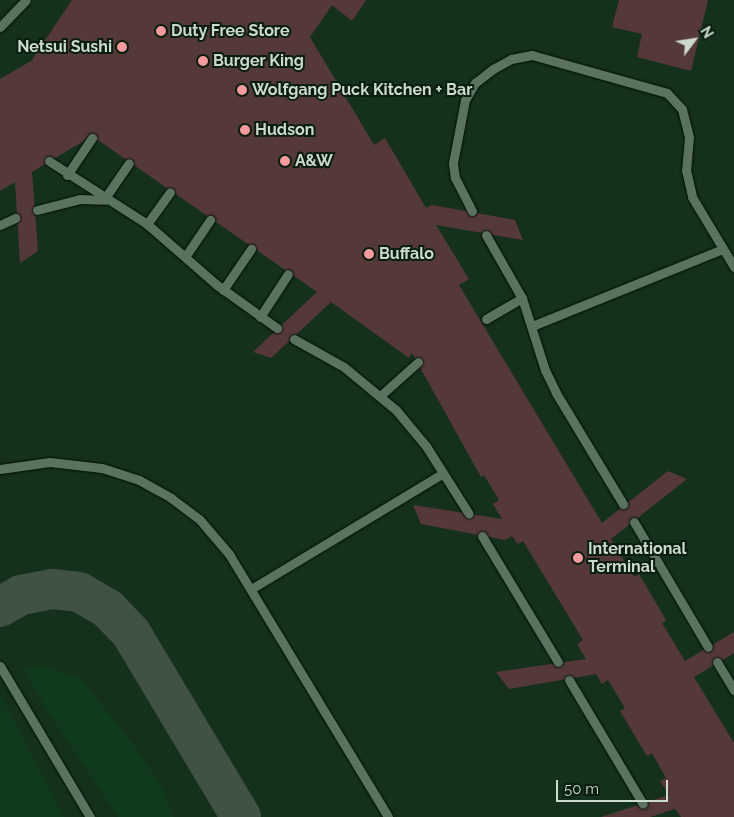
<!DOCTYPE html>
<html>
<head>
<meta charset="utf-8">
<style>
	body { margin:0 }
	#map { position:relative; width:734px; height:817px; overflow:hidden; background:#132717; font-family:Raleway,sans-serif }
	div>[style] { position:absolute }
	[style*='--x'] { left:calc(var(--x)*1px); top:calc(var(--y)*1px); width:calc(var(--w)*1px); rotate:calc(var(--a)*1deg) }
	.built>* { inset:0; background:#15301b; transform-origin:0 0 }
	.green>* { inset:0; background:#0f3a1c }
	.taxiway>* { height:40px; margin:-20px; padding:0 20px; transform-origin:20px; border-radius:20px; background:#405244 }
	.building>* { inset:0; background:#553939 }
	.roads { filter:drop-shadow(0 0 1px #001003) drop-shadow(0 0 1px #001003) }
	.lane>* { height:9px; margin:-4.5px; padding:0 4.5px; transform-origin:4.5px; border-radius:4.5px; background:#5b725f }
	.dots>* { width:14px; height:14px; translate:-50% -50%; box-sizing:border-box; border:2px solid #091e0e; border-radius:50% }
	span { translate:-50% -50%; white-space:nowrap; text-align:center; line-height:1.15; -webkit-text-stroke:4px #091e0e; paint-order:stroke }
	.poi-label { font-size:16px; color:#ccd9ce; font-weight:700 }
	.left { translate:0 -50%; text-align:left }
	.right { translate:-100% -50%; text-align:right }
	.north { position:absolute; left:669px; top:15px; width:50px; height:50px; -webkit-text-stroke:4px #091e0e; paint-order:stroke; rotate:59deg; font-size:14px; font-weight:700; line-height:20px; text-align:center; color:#ccd9ce }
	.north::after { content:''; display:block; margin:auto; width:18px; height:22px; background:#ccd9ce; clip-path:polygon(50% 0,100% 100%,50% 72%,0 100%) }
	.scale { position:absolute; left:556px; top:780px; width:112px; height:22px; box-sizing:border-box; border:2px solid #ccd9ce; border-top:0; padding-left:6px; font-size:15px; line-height:18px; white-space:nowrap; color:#ccd9ce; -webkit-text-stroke:4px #091e0e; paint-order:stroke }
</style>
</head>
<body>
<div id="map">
	<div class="built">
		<div style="left:0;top:0;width:734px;height:817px"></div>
	</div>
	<div class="green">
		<div style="clip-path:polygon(43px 665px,81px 679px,134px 745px,163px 789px,174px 817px,118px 817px,45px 707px,24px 669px)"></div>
		<div style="clip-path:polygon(0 696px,8px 709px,64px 817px,0 817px)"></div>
	</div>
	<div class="taxiway">
		<div style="--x:0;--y:607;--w:24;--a:-30"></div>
		<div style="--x:21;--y:595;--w:32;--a:-11"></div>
		<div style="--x:52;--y:589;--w:27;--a:6"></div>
		<div style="--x:79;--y:592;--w:32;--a:30"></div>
		<div style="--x:107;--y:608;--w:35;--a:46"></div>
		<div style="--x:131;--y:633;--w:214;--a:59.1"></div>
	</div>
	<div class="building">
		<div style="clip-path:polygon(72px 0,366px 0,352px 21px,332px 5px,310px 37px,374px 145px,385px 138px,426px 208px,432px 205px,515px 220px,523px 240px,436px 225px,469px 279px,459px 285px,602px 523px,668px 471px,687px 479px,611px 539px,634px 577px,639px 574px,666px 620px,662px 623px,685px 661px,734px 632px,734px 653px,694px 677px,734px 743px,734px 817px,681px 817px,675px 809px,650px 817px,601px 817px,669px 795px,660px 781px,666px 778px,652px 753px,647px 756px,620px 711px,625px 708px,608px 680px,602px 684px,596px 674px,509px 689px,496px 672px,586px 659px,577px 644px,583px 640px,523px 541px,518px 544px,512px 536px,505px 540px,421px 524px,413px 505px,502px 519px,493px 504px,499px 500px,484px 475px,481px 477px,412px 353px,409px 358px,331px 302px,271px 358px,253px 352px,317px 292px,92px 136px,32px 172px,38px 251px,20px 263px,15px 182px,0 191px,0 79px,31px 61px)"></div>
		<div style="clip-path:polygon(619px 0,708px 0,691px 71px,637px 57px,642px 34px,612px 27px)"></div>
	</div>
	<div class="roads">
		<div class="lane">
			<div style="--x:0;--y:27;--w:37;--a:-46"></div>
			<div style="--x:49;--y:161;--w:117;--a:32.7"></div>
			<div style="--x:147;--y:224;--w:93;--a:41.1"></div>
			<div style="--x:217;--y:285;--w:74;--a:35.6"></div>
			<div style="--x:67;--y:175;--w:45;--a:-56"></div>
			<div style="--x:105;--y:198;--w:42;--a:-55.6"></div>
			<div style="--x:37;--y:210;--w:44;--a:-14.3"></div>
			<div style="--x:80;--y:199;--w:25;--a:2"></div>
			<div style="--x:472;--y:211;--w:37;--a:-117"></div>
			<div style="--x:455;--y:178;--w:15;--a:-98"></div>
			<div style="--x:453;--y:163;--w:64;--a:-79.2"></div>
			<div style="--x:465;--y:100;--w:20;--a:-60"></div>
			<div style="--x:475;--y:83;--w:23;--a:-38"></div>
			<div style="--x:493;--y:69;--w:21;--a:-29"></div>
			<div style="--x:511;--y:59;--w:21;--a:-11"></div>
			<div style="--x:532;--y:55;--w:140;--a:15.7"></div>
			<div style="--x:667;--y:93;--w:22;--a:47"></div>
			<div style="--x:682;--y:109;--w:29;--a:76"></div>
			<div style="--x:689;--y:137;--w:33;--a:95"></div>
			<div style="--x:686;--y:170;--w:28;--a:77"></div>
			<div style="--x:692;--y:197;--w:82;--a:59"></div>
			<div style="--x:147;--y:224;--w:39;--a:-54"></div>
			<div style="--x:0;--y:225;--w:17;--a:-25"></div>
			<div style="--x:486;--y:235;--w:73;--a:60.3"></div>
			<div style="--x:522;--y:298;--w:76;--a:72.3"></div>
			<div style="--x:545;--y:370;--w:25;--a:64"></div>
			<div style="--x:556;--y:393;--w:130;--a:58.9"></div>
			<div style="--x:185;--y:257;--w:45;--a:-56"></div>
			<div style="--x:223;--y:290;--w:50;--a:-55.7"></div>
			<div style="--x:260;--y:317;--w:51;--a:-56.9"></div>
			<div style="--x:486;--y:319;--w:42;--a:-30.3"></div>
			<div style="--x:532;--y:326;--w:206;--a:-22"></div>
			<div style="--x:294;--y:339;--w:57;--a:29.2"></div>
			<div style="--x:344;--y:367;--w:67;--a:39.6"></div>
			<div style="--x:396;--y:410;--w:47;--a:50.2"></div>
			<div style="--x:426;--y:446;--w:80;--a:57.7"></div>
			<div style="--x:380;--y:396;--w:51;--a:-41.8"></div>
			<div style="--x:0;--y:469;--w:50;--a:-8"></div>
			<div style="--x:50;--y:462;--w:52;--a:6.6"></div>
			<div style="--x:102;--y:468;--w:39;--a:18"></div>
			<div style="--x:139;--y:480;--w:37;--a:29"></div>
			<div style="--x:171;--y:498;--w:36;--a:37"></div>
			<div style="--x:200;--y:520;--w:45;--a:49.5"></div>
			<div style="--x:229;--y:554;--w:307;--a:58.8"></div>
			<div style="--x:634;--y:522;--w:145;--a:59.4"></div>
			<div style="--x:482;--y:536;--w:147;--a:58.9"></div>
			<div style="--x:251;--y:589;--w:224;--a:-31.1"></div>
			<div style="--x:717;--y:662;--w:33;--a:59"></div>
			<div style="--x:0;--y:666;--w:176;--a:59.2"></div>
			<div style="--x:569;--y:680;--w:144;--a:59.2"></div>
		</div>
	</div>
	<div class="dots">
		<div style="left:161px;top:31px;background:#f59b9e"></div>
		<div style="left:122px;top:47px;background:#f59b9e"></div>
		<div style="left:203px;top:61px;background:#f59b9e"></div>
		<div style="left:242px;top:90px;background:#f59b9e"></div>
		<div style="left:245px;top:130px;background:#f59b9e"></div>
		<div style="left:285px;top:161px;background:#f59b9e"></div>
		<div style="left:369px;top:254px;background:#f59b9e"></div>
		<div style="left:578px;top:558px;background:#f59b9e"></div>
	</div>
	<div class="poi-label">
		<span class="left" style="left:171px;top:31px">Duty Free Store</span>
		<span class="right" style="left:112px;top:47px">Netsui Sushi</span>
		<span class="left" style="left:213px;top:61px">Burger King</span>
		<span class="left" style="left:252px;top:90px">Wolfgang Puck Kitchen + Bar</span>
		<span class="left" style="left:255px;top:130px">Hudson</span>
		<span class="left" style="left:295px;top:161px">A&amp;W</span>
		<span class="left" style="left:379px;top:254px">Buffalo</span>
		<span class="left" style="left:588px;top:558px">International<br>Terminal</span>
	</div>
	<div class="north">N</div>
	<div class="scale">50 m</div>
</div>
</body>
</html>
